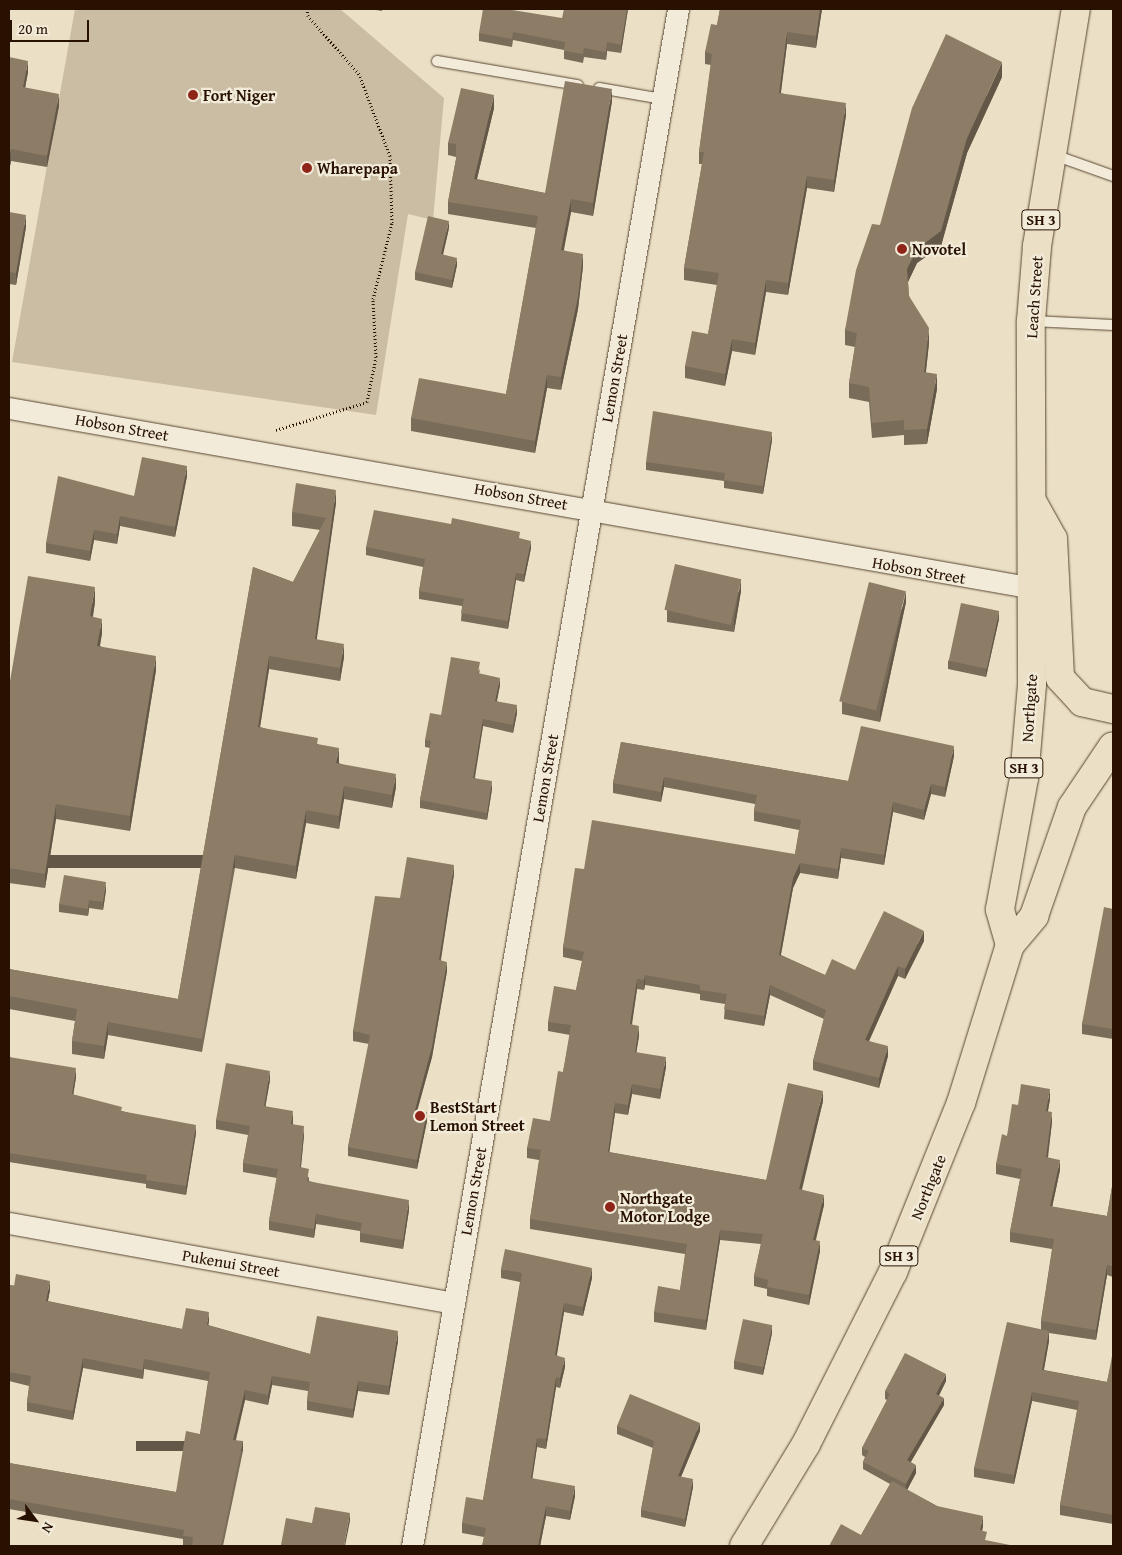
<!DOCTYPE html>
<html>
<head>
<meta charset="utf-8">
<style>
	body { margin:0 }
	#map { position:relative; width:1122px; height:1555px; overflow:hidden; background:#ebe0c5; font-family:"Gentium Book Plus",serif }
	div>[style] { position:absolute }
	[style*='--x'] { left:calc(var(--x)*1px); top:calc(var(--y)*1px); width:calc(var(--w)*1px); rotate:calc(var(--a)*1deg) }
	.green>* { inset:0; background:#cabda4 }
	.path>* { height:3px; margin-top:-1.5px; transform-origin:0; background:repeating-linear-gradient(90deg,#281101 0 1px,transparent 0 3.5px) }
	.roads { filter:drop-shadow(0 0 1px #594532) drop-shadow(0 0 1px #594532) }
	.service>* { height:10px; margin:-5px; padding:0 5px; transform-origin:5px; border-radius:5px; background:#f2ebd9 }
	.minor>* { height:21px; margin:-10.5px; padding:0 10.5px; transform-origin:10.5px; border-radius:10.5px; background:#f2ebd9 }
	.trunk>* { height:28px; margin:-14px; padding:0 14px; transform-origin:14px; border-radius:14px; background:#ebe0c5 }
	.wall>* { inset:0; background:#796c59 }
	.shaded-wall>* { inset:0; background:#635848; transform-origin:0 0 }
	.building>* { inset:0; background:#8d7d67; transform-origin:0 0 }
	.dots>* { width:14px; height:14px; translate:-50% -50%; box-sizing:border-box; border:2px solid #f2ebd9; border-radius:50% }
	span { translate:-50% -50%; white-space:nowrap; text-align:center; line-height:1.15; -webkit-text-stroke:4.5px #f2ebd9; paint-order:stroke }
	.shield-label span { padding:1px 4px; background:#f2ebd9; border:1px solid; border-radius:4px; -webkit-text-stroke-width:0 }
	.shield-label { font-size:15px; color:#281101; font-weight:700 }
	.poi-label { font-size:16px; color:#281101; font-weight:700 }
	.left { translate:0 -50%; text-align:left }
	.street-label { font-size:16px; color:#281101 }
	.frame { position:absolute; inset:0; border:10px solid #281101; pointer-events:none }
	.north { position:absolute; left:10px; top:1495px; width:50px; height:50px; -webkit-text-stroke:4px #f2ebd9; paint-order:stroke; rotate:121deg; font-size:14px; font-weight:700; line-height:20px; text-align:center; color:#281101 }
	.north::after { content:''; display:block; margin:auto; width:18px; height:22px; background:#281101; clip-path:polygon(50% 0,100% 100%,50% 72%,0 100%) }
	.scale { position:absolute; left:10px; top:20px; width:79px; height:22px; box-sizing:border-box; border:2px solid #281101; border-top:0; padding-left:6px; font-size:15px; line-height:18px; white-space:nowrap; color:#281101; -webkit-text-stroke:4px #f2ebd9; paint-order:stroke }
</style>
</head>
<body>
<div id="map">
	<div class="green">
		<div style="clip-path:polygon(75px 9px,340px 9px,444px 98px,433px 220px,408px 214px,376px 415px,12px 362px)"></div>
	</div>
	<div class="path">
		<div style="--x:276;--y:430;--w:95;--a:-17.1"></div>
		<div style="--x:367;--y:402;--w:46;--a:-78.7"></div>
		<div style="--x:376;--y:357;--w:58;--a:-93"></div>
		<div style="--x:373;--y:299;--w:78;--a:-76"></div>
		<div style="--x:392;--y:223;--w:67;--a:-91.7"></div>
		<div style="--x:390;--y:156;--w:88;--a:-110.7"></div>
		<div style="--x:359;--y:74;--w:77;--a:-131.3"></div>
		<div style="--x:308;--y:16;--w:7;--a:-98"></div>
	</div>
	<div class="roads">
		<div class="service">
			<div style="--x:437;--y:61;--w:143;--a:9.7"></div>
			<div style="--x:599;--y:88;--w:65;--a:9.8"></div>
			<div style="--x:1054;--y:155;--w:63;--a:19.6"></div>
			<div style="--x:1032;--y:321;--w:81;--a:2.8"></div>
		</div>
		<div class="minor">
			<div style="--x:9;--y:408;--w:1040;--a:9.97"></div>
			<div style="--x:9;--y:1223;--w:452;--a:10.2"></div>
			<div style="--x:412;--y:1546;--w:1560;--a:-80.18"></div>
		</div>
		<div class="trunk">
			<div style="--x:1033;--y:503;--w:41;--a:60.9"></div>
			<div style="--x:1053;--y:539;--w:139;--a:87.1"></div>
			<div style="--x:1060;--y:678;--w:33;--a:47"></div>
			<div style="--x:1082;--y:702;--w:32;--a:13"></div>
			<div style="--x:1010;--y:945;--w:37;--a:-106"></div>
			<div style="--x:1000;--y:909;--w:133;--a:-79.6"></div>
			<div style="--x:1024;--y:778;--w:94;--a:-85.1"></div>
			<div style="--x:1032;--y:684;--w:363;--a:-90.2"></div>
			<div style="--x:1031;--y:321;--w:75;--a:-85.4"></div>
			<div style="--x:1037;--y:246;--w:240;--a:-80.7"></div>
			<div style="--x:744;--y:1546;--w:119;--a:-58.7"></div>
			<div style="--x:806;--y:1444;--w:193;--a:-63.2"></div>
			<div style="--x:893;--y:1272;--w:182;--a:-68.1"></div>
			<div style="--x:961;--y:1103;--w:165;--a:-72.8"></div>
			<div style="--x:1010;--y:945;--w:38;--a:-50"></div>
			<div style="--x:1034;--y:916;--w:115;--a:-70.8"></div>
			<div style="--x:1072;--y:807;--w:73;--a:-56.1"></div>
		</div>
	</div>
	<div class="wall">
		<div style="clip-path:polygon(370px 9px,382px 9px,382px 11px)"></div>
		<div style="clip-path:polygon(628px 9px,621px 53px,607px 51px,606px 60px,584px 57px,583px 63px,564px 59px,564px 50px,513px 40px,512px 47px,479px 41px,479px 33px,562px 18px)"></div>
		<div style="clip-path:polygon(720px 9px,822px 9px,816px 48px,787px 44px,781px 93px,846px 115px,834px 192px,807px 188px,788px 295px,766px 292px,755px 355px,732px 351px,725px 386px,685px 378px,685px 366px,708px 334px,717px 285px,684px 280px,684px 268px,702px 164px,699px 164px,699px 152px,711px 65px,705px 64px,705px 52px,717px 25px)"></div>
		<div style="clip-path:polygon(9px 57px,28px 72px,25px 88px,59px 106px,47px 167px,11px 161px,10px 166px,9px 165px)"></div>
		<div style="clip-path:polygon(1002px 77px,967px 153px,941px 246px,917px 263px,908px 282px,909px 296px,929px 343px,926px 372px,937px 389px,927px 444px,904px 445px,904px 435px,872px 438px,869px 402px,849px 398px,849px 383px,855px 347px,845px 345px,845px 330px,880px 225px)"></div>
		<div style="clip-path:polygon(612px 101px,593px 216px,571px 212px,564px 250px,583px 266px,578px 309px,561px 390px,547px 388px,535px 453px,411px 431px,411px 418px,506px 394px,536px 228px,448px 214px,448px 202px,456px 159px,456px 157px,448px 155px,448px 143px,494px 108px,477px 179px,545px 193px)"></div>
		<div style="clip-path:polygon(9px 212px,26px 227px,16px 285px,9px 284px)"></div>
		<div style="clip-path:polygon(449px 228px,443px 255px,457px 265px,452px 288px,415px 280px,415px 272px)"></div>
		<div style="clip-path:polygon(772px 440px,763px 494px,724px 488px,724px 481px,646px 470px,646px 462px)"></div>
		<div style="clip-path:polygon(187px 476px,175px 537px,120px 526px,117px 544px,94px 540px,90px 561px,46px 553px,46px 543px,134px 496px)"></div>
		<div style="clip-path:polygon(336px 503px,316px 639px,344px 657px,340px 681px,269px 669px,260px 727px,318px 744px,339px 761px,339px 763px,396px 787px,392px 808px,344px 799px,339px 829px,306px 823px,296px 879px,235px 868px,202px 1052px,108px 1035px,104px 1059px,72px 1054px,72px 1041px,75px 1021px,9px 1009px,9px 969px,178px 999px,253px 567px,293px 582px,320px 530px,292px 526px,292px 512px)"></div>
		<div style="clip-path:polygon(520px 539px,531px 548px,524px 582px,516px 580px,508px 629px,461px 621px,462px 606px,419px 599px,419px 591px,423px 567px,366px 555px,366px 547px)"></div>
		<div style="clip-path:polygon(741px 591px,734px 632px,667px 622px,667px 610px)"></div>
		<div style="clip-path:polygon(95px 602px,93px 617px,102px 633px,100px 646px,156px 670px,130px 831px,56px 819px,45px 888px,9px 883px,9px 681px,10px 681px)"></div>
		<div style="clip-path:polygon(906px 602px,880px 722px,842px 714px,842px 702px)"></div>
		<div style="clip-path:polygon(999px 619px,986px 677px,948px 669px,948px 661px)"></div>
		<div style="clip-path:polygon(480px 669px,479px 674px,500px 685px,497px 701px,517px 713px,513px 733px,483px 726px,475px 778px,492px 789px,487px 820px,420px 808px,420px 800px,430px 748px,425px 747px,425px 740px,441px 715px)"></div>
		<div style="clip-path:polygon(621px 742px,848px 781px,954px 756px,945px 797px,931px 794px,924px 820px,893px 812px,884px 865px,841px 858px,838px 879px,800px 873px,793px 888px,781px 955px,825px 975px,855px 970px,924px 941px,905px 979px,898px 976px,869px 1041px,888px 1056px,879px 1088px,813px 1070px,813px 1061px,824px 1019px,770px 995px,764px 1026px,724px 1019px,725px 1004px,700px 1000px,700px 994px,645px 985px,644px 990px,637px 989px,632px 1025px,639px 1036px,636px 1052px,666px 1067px,660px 1099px,632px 1094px,628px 1115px,615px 1113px,609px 1152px,766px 1180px,823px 1101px,802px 1190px,824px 1205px,816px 1240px,820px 1251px,809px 1305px,767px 1296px,767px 1289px,754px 1286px,754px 1276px,761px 1244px,720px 1240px,706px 1330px,654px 1322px,654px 1312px,680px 1290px,685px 1254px,530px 1229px,530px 1219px,539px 1160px,527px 1158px,527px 1148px,550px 1121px,563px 1072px,570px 1035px,548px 1031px,548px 1022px,576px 990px,582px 961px,563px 957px,563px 947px,584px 869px,795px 854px,799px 830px,754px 821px,754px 811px,755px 804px,664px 787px,661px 802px,613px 793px,613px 783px)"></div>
		<div style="clip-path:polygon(454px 874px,441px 960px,447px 971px,432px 1057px,417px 1110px,427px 1121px,417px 1169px,348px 1156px,348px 1147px,369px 1044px,353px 1041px,353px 1031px,400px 898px)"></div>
		<div style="clip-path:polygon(106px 890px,103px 910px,89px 908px,88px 916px,59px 912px,59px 904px)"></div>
		<div style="clip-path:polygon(1113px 909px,1113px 1039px,1082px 1034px,1082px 1024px)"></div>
		<div style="clip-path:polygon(9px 1057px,76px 1077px,73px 1095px,122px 1111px,196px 1133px,186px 1195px,146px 1188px,146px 1184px,9px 1162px)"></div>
		<div style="clip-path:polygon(270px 1080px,265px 1106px,293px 1120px,293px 1124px,304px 1135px,301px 1167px,309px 1178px,309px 1181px,409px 1210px,403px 1249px,360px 1242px,360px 1231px,316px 1224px,314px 1238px,269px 1230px,269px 1221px,277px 1178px,243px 1172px,243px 1163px,248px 1135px,216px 1129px,216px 1120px)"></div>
		<div style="clip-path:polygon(1050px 1099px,1048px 1111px,1052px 1122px,1048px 1158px,1060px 1170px,1052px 1207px,1107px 1216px,1113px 1181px,1113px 1277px,1107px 1275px,1096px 1340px,1049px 1333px,1049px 1341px,1044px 1370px,1107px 1382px,1113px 1356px,1113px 1524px,1060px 1515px,1060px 1505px,1077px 1410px,1032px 1401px,1014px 1484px,974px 1477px,974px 1468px,1041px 1329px,1041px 1321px,1052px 1249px,1010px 1242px,1010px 1232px,1020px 1179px,996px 1174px,996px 1164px,1007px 1136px,1018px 1105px)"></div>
		<div style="clip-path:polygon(501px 1269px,592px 1278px,583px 1316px,564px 1312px,557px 1355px,565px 1367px,560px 1388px,556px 1387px,546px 1449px,537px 1447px,532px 1478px,575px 1496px,570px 1520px,546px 1516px,540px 1546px,482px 1546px,484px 1537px,462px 1533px,462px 1523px,483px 1500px,520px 1282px,501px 1278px)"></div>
		<div style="clip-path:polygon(9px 1285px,50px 1290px,48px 1301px,182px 1329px,209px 1321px,208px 1325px,310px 1354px,398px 1341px,389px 1395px,358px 1391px,353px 1418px,307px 1410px,307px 1401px,308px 1391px,272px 1385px,268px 1405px,245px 1400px,236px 1440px,243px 1451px,223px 1546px,189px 1546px,183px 1545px,183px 1539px,9px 1509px,9px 1463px,176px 1492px,200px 1434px,208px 1381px,144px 1369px,143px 1379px,83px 1368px,73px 1420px,27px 1411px,27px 1402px,29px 1386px,9px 1381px)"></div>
		<div style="clip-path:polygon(772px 1333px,763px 1375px,734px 1369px,734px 1361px)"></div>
		<div style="clip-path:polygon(946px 1381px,939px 1395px,944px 1405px,911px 1462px,916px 1473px,907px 1490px,937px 1506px,983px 1526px,982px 1531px,861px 1535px,890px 1484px,863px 1469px,863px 1462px,865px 1457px,862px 1455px,862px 1448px,887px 1400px,885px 1399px,885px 1391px)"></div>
		<div style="clip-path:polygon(617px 1426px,700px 1431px,681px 1477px,693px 1487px,685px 1527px,641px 1517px,641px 1510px,653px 1448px,617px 1434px)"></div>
	</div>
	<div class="shaded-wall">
		<div style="clip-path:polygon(627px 9px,628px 9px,621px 53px,621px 45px)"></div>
		<div style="clip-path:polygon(820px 9px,822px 9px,816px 48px,816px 36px)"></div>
		<div style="clip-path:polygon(787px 32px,787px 44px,779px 105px,779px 93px)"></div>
		<div style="clip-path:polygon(607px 42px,607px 51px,606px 60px,606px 52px)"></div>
		<div style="clip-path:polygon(28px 61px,28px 72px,23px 99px,23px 87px)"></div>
		<div style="clip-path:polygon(1002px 62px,1002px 77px,967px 153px,941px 246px,917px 263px,907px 284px,907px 269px)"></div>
		<div style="clip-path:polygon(612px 89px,612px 101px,593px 216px,593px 203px)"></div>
		<div style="clip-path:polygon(59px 94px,59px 106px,47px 167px,47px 156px)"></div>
		<div style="clip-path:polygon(494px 95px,494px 108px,474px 191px,474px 179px)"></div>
		<div style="clip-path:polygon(846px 103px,846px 115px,834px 192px,834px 180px)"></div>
		<div style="clip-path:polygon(11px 149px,11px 161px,10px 166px,10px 154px)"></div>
		<div style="clip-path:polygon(807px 176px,807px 188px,788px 295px,788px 283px)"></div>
		<div style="clip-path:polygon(571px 199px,571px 212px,561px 262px,561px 250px)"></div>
		<div style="clip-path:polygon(26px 215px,26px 227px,16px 285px,16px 273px)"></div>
		<div style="clip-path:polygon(449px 221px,449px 228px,441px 262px,441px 254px)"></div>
		<div style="clip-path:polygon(583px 254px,583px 266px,578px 309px,561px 390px,561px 377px)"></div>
		<div style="clip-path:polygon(457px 258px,457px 265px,452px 288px,452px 280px)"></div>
		<div style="clip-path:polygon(766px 280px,766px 292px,755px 355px,755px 343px)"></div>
		<div style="clip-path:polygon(929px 328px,929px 343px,924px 387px,924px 372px)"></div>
		<div style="clip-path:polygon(732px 339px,732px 351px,725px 386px,725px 374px)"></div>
		<div style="clip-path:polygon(937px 374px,937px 389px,927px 444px,927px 429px)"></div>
		<div style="clip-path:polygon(547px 375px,547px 388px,535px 453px,535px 441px)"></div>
		<div style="clip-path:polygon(772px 432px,772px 440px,763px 494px,763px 486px)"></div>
		<div style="clip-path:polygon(187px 466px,187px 476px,175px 537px,175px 527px)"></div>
		<div style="clip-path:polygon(336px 490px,336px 503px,315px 652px,315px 639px)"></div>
		<div style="clip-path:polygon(120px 516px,120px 526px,117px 544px,117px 534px)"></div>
		<div style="clip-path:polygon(94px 530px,94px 540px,90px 561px,90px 551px)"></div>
		<div style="clip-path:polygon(531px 541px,531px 548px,524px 582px,524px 574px)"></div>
		<div style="clip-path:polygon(516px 573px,516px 580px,508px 629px,508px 621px)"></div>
		<div style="clip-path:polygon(741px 579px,741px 591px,734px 632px,734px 621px)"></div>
		<div style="clip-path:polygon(95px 587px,95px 602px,90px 631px,90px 616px)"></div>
		<div style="clip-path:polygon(906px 591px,906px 602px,880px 722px,880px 711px)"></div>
		<div style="clip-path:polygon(999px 611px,999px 619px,986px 677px,986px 670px)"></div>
		<div style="clip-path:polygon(102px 619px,102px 633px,97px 661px,97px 646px)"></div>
		<div style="clip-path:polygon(344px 644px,344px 657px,340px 681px,340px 668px)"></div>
		<div style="clip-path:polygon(156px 656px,156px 670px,130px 831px,130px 816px)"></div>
		<div style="clip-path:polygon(269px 656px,269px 669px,258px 740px,258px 727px)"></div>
		<div style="clip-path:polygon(500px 678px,500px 685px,495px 709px,495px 701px)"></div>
		<div style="clip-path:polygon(517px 705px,517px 713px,513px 733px,513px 725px)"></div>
		<div style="clip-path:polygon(483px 719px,483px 726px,473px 785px,473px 778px)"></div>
		<div style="clip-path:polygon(954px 746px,954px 756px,945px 797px,945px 787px)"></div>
		<div style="clip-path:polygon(339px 748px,339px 761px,336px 776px,336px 763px)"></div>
		<div style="clip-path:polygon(396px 774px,396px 787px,392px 808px,392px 795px)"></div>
		<div style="clip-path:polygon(664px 777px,664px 787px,661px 802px,661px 792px)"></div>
		<div style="clip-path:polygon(492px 781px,492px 789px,487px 820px,487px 813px)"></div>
		<div style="clip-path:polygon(931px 784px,931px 794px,924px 820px,924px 810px)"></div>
		<div style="clip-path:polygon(344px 786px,344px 799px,339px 829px,339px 816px)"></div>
		<div style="clip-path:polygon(893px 802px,893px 812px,884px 865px,884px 855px)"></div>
		<div style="clip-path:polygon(56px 804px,56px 819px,45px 888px,45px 874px)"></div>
		<div style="clip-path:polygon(306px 810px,306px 823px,296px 879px,296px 866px)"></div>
		<div style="clip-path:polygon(841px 848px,841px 858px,838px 879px,838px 869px)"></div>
		<div style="left:235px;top:855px;width:13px;height:187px;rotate:90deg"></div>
		<div style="clip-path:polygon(800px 863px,800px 873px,793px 888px,779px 964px,779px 955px,793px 878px)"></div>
		<div style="clip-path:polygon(454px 865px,454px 874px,439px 969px,439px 960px)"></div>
		<div style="clip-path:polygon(106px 882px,106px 890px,103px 910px,103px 902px)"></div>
		<div style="clip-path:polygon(89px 900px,89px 908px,88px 916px,88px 909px)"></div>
		<div style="clip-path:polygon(924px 931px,924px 941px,905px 979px,905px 969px)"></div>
		<div style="clip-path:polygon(447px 962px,447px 971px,432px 1057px,415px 1119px,415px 1110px)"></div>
		<div style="clip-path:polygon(898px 966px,898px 976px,865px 1050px,865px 1040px)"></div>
		<div style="clip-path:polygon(645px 975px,645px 985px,644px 990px,644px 980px)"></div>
		<div style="clip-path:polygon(637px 979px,637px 989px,630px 1034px,630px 1024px)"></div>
		<div style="clip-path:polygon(770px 985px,770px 995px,764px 1026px,764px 1016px)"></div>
		<div style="clip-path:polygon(108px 1022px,108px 1035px,104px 1059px,104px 1046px)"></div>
		<div style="clip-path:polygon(639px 1026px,639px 1036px,635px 1061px,635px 1052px)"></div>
		<div style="clip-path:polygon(888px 1046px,888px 1056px,879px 1088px,879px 1078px)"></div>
		<div style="clip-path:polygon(666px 1057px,666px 1067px,660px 1099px,660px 1089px)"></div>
		<div style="clip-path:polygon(76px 1068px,76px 1077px,72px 1103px,72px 1094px)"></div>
		<div style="clip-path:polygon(270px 1071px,270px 1080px,264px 1115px,264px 1106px)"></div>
		<div style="clip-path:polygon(632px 1084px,632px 1094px,628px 1115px,628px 1105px)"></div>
		<div style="clip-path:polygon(1050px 1089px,1050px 1099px,1046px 1121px,1046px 1111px)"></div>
		<div style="clip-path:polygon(823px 1091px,823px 1101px,799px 1199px,799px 1189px)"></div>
		<div style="clip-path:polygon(615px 1103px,615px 1113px,608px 1162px,608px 1152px)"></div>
		<div style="clip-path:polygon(293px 1111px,293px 1120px,291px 1133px,291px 1124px)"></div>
		<div style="clip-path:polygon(427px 1112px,427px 1121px,417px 1169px,417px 1160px)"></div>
		<div style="clip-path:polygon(1052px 1112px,1052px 1122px,1046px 1168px,1046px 1157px)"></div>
		<div style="clip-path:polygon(196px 1125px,196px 1133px,186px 1195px,186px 1186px)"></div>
		<div style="clip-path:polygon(304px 1126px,304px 1135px,300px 1176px,300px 1167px)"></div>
		<div style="clip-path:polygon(1060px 1160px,1060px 1170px,1050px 1217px,1050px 1206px)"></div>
		<div style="clip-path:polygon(824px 1195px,824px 1205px,813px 1249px,813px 1240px)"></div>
		<div style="clip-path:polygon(409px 1200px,409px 1210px,403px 1249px,403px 1240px)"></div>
		<div style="clip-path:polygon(316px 1214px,316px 1224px,314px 1238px,314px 1229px)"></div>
		<div style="clip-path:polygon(720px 1230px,720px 1240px,706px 1330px,706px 1320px)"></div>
		<div style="clip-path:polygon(820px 1241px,820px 1251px,809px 1305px,809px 1295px)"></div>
		<div style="clip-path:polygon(1107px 1265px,1107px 1275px,1096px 1340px,1096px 1330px)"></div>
		<div style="clip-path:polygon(592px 1268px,592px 1278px,583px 1316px,583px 1307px)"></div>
		<div style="clip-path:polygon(50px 1281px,50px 1290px,46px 1310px,46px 1301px)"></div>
		<div style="clip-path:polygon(564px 1303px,564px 1312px,555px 1364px,555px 1355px)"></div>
		<div style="clip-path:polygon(209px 1312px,209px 1321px,207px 1335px,207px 1325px)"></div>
		<div style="clip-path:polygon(772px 1325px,772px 1333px,763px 1375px,763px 1367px)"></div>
		<div style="clip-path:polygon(398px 1331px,398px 1341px,389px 1395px,389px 1386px)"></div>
		<div style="clip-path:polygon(1049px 1331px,1049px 1341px,1042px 1379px,1042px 1370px)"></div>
		<div style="clip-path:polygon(83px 1358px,83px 1368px,73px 1420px,73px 1411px)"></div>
		<div style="clip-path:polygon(565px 1358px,565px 1367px,560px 1388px,560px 1378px)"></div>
		<div style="clip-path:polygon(144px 1359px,144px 1369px,143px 1379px,143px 1370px)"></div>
		<div style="clip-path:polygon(946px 1374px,946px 1381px,936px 1402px,936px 1394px)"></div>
		<div style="clip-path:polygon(272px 1376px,272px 1385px,268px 1405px,268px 1395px)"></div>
		<div style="clip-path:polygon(556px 1377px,556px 1387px,546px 1449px,546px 1439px)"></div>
		<div style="clip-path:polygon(358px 1381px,358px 1391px,353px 1418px,353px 1409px)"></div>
		<div style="clip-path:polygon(245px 1390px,245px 1400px,233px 1449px,233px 1440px)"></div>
		<div style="clip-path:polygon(1032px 1392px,1032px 1401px,1014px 1484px,1014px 1475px)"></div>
		<div style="clip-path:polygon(944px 1398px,944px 1405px,907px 1468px,907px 1460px)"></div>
		<div style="clip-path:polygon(700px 1423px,700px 1431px,678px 1484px,678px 1476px)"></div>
		<div style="clip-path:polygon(537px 1438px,537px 1447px,531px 1488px,531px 1478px)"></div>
		<div style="left:243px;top:1441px;width:10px;height:107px;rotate:90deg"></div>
		<div style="clip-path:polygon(916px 1465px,916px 1473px,906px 1492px,906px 1484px)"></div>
		<div style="clip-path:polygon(693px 1479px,693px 1487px,685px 1527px,685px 1519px)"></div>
		<div style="clip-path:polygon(575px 1486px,575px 1496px,570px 1520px,570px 1511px)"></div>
		<div style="clip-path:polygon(546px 1506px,546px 1516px,540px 1546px,538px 1546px)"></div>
		<div style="clip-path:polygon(350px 1513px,350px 1521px,345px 1546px,344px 1546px)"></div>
		<div style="clip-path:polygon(983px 1516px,983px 1526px,980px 1540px,980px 1530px)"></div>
	</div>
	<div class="building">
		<div style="clip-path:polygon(483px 9px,506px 9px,562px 18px,564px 9px,627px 9px,621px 45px,607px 42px,606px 52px,584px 48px,583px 54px,564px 51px,565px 42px,513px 32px,512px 39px,479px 33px)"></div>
		<div style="clip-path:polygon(720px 9px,820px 9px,816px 36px,787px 32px,779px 93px,846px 103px,834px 180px,807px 176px,788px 283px,766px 280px,755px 343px,732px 339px,725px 374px,685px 366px,692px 331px,708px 334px,719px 273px,684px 268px,704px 152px,699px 152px,712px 54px,705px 52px,711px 24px,717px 25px)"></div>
		<div style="clip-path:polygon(946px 34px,1002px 62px,967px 138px,941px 231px,917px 249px,907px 269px,909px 296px,929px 328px,924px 372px,937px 374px,927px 429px,904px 430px,904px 420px,872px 423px,869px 387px,849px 383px,857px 333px,845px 330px,856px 270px,872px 224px,880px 225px,912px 108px)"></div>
		<div style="clip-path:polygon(9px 57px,28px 61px,23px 87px,59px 94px,47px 156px,11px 149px,10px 154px,9px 154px)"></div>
		<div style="clip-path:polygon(565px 81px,612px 89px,593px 203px,571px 199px,561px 250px,583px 254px,578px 297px,561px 377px,547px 375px,535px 441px,411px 418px,419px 378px,506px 394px,538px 216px,448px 202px,456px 159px,456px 144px,448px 143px,461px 88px,494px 95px,474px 179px,545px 193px)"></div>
		<div style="clip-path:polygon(9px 212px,26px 215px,16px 273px,9px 272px)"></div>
		<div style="clip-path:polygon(428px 216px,449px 221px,441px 254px,457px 258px,452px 280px,415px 272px)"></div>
		<div style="clip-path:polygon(653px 411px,772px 432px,763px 486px,724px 480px,725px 473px,646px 462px)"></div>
		<div style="clip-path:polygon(142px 457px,187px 466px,175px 527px,120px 516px,117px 534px,94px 530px,90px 551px,46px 543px,58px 476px,134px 496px)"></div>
		<div style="clip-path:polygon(296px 483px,336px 490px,315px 639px,344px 644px,340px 668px,269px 656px,258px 727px,318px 738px,317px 744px,339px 748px,336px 763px,396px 774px,392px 795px,344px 786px,339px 816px,306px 810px,296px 866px,235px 855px,202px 1039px,108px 1022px,104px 1046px,72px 1041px,77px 1009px,9px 996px,9px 969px,178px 999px,253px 567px,293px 582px,326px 518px,292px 512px)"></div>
		<div style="clip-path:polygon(374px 510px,451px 524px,452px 518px,520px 532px,519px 538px,531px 541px,524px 574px,516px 573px,508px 621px,461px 613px,464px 599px,419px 591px,425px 559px,366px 547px)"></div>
		<div style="left:675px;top:564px;width:68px;height:47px;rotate:13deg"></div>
		<div style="clip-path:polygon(28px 576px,95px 587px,90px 616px,102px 619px,97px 646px,156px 656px,130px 816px,56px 804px,45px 874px,9px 868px,9px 681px,10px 681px)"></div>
		<div style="left:869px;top:582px;width:38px;height:123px;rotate:14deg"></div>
		<div style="left:961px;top:603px;width:39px;height:59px;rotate:12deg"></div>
		<div style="clip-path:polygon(451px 657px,480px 662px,478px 673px,500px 678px,495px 701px,517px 705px,513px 725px,483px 719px,473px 778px,492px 781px,487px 813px,420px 800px,431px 741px,425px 740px,430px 713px,441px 715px)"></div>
		<div style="clip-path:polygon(861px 726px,954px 746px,945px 787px,931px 784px,924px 810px,893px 802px,884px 855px,841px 848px,838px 869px,800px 863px,793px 878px,779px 955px,825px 975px,832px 959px,855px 970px,884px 911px,924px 931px,905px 969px,898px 966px,865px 1040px,888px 1046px,879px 1078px,813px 1061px,826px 1010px,770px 985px,764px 1016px,724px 1009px,727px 994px,700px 990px,700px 985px,645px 975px,644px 980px,637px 979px,630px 1024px,639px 1026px,635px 1052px,666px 1057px,660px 1089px,632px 1084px,628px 1105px,615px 1103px,608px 1152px,766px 1180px,788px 1083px,823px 1091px,799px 1189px,824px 1195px,813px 1240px,820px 1241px,809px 1295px,767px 1287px,768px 1280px,754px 1276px,763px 1234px,720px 1230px,706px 1320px,654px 1312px,658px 1286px,680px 1290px,687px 1244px,530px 1219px,541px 1150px,527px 1148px,533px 1118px,550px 1121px,558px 1071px,563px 1072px,571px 1025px,548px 1022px,554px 986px,576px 990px,584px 952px,563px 947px,575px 868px,584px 869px,592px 820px,795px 854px,801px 820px,754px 811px,757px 795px,664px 777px,661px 792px,613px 783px,621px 742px,848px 781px)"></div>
		<div style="clip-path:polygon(407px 857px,454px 865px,439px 960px,447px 962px,432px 1047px,415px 1110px,427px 1112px,417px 1160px,348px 1147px,370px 1035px,353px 1031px,375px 896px,400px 898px)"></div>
		<div style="clip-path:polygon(64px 875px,106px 882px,103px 902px,89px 900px,88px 909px,59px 904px)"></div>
		<div style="clip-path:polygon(1104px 907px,1113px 909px,1113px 1029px,1082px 1024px)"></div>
		<div style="clip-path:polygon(9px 1057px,76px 1068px,72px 1094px,122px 1107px,121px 1111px,196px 1125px,186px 1186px,146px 1180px,147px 1175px,9px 1153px)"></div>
		<div style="clip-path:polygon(226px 1063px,270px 1071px,264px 1106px,293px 1111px,291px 1124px,304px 1126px,300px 1167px,309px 1169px,307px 1181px,409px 1200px,403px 1240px,360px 1233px,362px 1223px,316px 1214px,314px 1229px,269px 1221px,278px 1169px,243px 1163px,250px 1126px,216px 1120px)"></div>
		<div style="clip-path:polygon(1021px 1084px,1050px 1089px,1046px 1111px,1052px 1112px,1046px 1157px,1060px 1160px,1050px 1206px,1107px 1216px,1113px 1181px,1113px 1266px,1107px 1265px,1096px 1330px,1041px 1321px,1054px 1239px,1010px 1232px,1022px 1169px,996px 1164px,1002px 1134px,1007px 1136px,1012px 1104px,1018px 1105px)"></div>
		<div style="clip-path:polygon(505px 1249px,592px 1268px,583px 1307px,564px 1303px,555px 1355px,565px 1358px,560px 1378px,556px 1377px,546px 1439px,537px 1438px,531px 1478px,575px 1486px,570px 1511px,546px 1506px,538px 1546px,482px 1546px,486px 1528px,462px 1523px,466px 1497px,483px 1500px,522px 1273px,501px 1269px)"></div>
		<div style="clip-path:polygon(16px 1274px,50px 1281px,46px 1301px,182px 1329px,186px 1308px,209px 1312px,207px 1325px,310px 1354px,317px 1316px,398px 1331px,389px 1386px,358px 1381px,353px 1409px,307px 1401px,310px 1382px,272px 1376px,268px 1395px,245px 1390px,233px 1440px,243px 1441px,221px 1546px,192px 1546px,193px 1537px,183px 1536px,184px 1530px,9px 1499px,9px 1463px,176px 1492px,186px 1431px,200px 1434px,210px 1372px,144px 1359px,143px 1370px,83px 1358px,73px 1411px,27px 1402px,31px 1376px,9px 1372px,9px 1285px,14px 1286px)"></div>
		<div style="left:743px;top:1319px;width:30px;height:43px;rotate:12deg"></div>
		<div style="clip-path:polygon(1007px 1322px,1049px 1331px,1042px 1370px,1107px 1382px,1112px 1356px,1113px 1356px,1113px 1515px,1060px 1505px,1079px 1401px,1032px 1392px,1014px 1475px,974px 1468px)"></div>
		<div style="clip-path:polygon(905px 1353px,946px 1374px,936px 1394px,944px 1398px,907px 1460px,916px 1465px,906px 1484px,863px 1462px,869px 1451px,862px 1448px,890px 1394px,885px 1391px)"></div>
		<div style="clip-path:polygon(630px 1394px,700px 1423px,678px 1476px,693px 1479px,685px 1519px,641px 1510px,654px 1441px,617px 1426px)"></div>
		<div style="clip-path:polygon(892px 1481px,937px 1506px,983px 1516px,980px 1530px,987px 1532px,985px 1540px,1015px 1546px,829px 1546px,841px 1524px,861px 1535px)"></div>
		<div style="clip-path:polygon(315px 1507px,350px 1513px,344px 1546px,287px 1546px,281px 1545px,286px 1518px,312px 1523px)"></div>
	</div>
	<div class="dots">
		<div style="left:193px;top:95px;background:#8f2418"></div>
		<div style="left:307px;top:168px;background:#8f2418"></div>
		<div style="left:902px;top:249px;background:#8f2418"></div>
		<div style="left:420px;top:1116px;background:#8f2418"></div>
		<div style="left:610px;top:1207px;background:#8f2418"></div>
	</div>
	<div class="shield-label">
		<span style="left:1041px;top:220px">SH 3</span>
		<span style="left:1024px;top:768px">SH 3</span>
		<span style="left:899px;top:1256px">SH 3</span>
	</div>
	<div class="poi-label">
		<span class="left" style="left:203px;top:95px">Fort Niger</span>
		<span class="left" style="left:317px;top:168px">Wharepapa</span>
		<span class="left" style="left:912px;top:249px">Novotel</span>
		<span class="left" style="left:430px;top:1116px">BestStart<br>Lemon Street</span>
		<span class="left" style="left:620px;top:1207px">Northgate<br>Motor Lodge</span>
	</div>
	<div class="street-label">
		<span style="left:1034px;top:297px;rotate:-86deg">Leach Street</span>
		<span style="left:614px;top:378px;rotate:-80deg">Lemon Street</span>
		<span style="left:122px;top:427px;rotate:10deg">Hobson Street</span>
		<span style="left:521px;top:496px;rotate:10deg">Hobson Street</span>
		<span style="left:919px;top:570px;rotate:10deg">Hobson Street</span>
		<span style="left:1029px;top:708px;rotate:-86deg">Northgate</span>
		<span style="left:545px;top:778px;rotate:-80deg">Lemon Street</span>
		<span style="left:928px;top:1187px;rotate:-68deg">Northgate</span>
		<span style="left:473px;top:1191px;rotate:-80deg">Lemon Street</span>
		<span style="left:231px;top:1263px;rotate:10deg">Pukenui Street</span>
	</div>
	<div class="frame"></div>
	<div class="north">N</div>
	<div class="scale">20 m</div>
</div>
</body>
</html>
